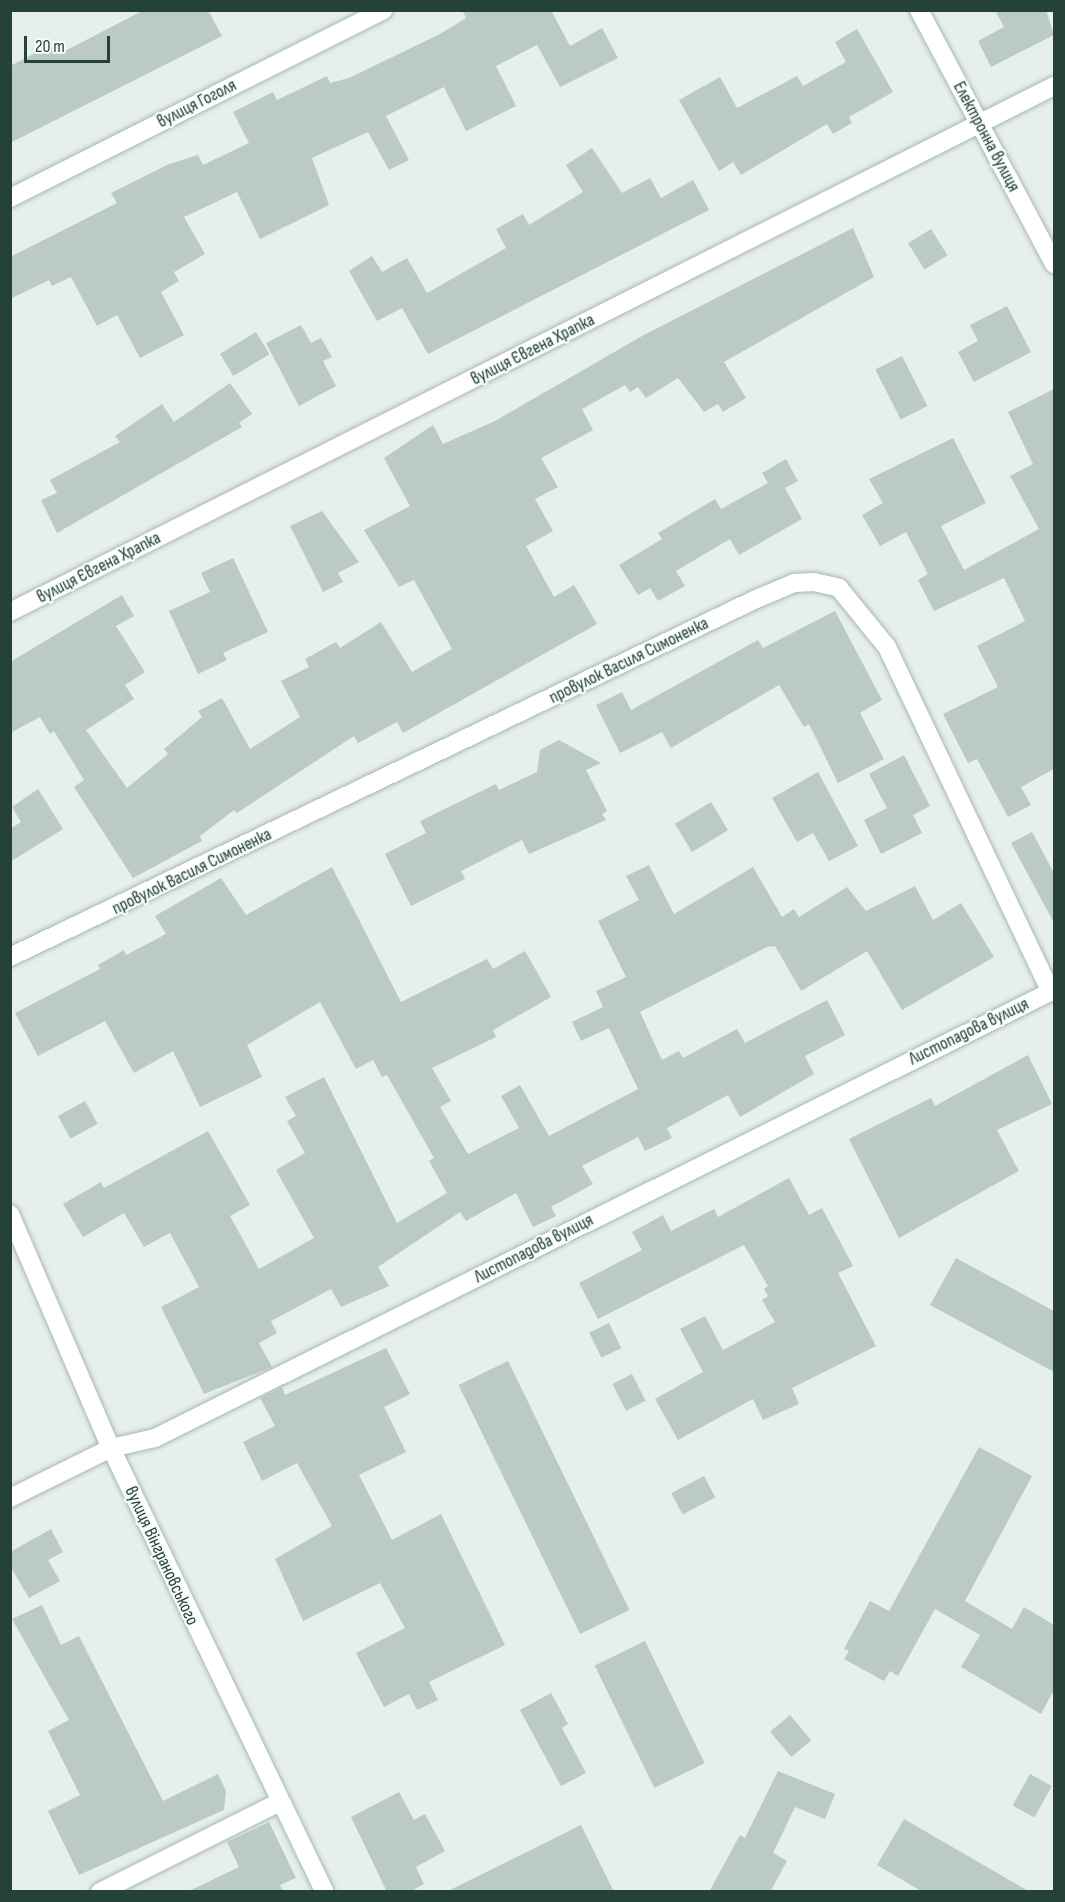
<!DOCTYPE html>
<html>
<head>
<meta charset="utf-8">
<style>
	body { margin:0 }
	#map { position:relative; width:1065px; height:1902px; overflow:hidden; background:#e6efeb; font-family:"Sofia Sans Condensed",sans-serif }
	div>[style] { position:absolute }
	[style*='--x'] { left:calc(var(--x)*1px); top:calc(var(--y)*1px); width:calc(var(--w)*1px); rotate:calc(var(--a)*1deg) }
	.building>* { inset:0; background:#bbcac4; transform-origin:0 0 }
	.roads { filter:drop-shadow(0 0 2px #a8b8b2) drop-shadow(0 0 2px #a8b8b2) }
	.street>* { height:18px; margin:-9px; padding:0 9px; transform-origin:9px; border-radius:9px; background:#fff }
	.secondary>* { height:18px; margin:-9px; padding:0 9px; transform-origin:9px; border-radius:9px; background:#fff }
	span { translate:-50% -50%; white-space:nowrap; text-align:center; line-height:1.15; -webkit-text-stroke:4.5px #f7fbf9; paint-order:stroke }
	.street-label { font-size:18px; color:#24423a }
	.frame { position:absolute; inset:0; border:12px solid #24423a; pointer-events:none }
	.scale { position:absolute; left:24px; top:36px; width:86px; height:27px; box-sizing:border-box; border:3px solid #24423a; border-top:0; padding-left:8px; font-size:18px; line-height:21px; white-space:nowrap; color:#24423a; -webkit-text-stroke:4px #f7fbf9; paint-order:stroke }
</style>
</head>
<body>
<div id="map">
	<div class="building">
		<div style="clip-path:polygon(144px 10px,208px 10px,222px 36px,10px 143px,10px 66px,57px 42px,63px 52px)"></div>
		<div style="clip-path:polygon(462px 10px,551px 10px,570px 46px,602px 28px,618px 58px,560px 87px,537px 45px,496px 66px,516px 106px,466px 131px,444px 87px,386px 116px,409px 160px,389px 170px,368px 132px,312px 158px,329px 205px,260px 239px,237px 192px,184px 217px,205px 254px,174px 272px,179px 281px,161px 292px,184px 335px,140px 358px,117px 315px,97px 326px,71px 277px,52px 286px,49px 280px,10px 299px,10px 257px,117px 203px,111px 193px,167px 165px,198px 155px,203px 165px,249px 143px,233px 112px,273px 92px,277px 100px,327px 76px,330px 83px,349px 78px,440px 34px,466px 18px)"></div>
		<div style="clip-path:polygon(995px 10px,1046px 10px,1054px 35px,991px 67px,978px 41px,1004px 27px)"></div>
		<div style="clip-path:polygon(857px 29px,893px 92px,849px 117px,852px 123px,833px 134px,827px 124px,741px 175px,733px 162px,719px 171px,679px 100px,720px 77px,737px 108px,797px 76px,803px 86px,846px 62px,835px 42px)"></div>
		<div style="clip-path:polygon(592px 148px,622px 193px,650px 178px,661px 198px,693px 180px,709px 210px,428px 354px,402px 308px,377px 321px,349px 271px,372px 256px,382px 272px,407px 258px,427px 293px,506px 248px,496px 229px,523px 214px,529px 225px,583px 192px,566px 165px)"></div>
		<div style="clip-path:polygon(853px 228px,874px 277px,724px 362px,746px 398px,723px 412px,718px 404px,704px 412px,678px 378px,646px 398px,638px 387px,630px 392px,625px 385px,582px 409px,593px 430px,541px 458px,558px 487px,535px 499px,553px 531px,526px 546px,554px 597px,574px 585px,597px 624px,403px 733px,397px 722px,358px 743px,354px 736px,237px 813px,234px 810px,200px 836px,202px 841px,133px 878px,74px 787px,84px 780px,54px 731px,50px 734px,40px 717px,10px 733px,10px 662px,122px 595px,134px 616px,116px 626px,145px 672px,125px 685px,134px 699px,86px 730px,127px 788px,168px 754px,164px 749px,202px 717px,198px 711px,222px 698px,250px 749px,300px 717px,281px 681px,309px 667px,305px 659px,336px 642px,340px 648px,381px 622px,412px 672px,452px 649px,414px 580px,399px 587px,364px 530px,410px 506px,384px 458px,433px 425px,443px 444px,495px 421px,642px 336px)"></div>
		<div style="left:931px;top:229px;width:31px;height:27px;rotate:58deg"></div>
		<div style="clip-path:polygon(1007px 306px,1031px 352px,974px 382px,958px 352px,978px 341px,970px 325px)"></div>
		<div style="clip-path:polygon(301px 325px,311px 343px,321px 338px,332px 357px,323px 361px,336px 386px,299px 406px,266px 343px)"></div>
		<div style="left:256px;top:332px;width:26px;height:42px;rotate:59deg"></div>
		<div style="left:902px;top:356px;width:56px;height:30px;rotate:63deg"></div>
		<div style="clip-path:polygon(230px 383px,252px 414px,239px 423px,242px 427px,57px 533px,41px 500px,57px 493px,50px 480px,120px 442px,115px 436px,162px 404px,174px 422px)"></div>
		<div style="clip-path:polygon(1054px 389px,1054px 769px,1021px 787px,1031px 805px,1008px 817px,977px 759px,968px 763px,943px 714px,998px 687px,977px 646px,1025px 621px,1004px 578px,934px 611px,918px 580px,928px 574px,906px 532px,880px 546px,862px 515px,883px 503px,869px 479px,953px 438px,986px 503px,941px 526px,964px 570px,1039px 529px,1010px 476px,1033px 464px,1008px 412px)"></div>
		<div style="clip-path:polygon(786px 459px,798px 481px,785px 488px,802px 519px,739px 555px,730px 539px,676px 571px,685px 586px,658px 601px,650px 588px,638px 595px,619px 565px,662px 539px,658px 533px,715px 499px,721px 509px,768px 483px,762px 473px)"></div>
		<div style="clip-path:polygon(322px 511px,359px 562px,338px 573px,343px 582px,323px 592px,290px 526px)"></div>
		<div style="clip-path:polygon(233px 558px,268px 632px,223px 653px,227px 660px,198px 674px,169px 611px,210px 592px,201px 573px)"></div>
		<div style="clip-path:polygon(835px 611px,882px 700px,860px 713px,884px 759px,838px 783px,809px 724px,804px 727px,779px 685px,671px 748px,662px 732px,620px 753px,596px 705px,622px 692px,631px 710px,758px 640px,763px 648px)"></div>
		<div style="clip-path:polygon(559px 740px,601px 763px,586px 770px,607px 811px,602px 814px,606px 820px,529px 854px,522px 840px,461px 871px,465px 879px,411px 906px,385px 854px,426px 833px,420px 821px,496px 784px,499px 790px,537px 772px,540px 750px)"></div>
		<div style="clip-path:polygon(904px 755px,930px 806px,913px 815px,922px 833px,881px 854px,864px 820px,887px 808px,869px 774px)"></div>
		<div style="clip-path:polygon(818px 772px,858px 846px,829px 861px,813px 833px,797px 842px,772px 798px)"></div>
		<div style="clip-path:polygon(38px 789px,63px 829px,10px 862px,10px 829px,21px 822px,12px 807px)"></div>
		<div style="left:711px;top:802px;width:33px;height:42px;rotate:59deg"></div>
		<div style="clip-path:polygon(1032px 832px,1054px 873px,1054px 923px,1011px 843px)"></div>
		<div style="clip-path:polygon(649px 865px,674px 914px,753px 867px,782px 917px,794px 909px,799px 917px,847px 887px,866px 911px,915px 886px,933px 920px,961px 903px,994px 957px,902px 1010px,867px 951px,801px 991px,775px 946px,767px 947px,640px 1012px,662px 1060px,679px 1051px,683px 1058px,737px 1029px,745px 1043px,827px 1000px,845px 1035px,805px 1056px,814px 1074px,740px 1117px,728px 1095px,667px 1128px,672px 1138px,645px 1151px,638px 1137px,582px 1166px,593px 1184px,551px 1207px,556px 1216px,533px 1227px,516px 1193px,466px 1221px,460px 1212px,378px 1267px,389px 1286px,341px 1307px,331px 1289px,271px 1321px,277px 1333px,259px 1343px,272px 1367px,204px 1394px,161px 1307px,199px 1287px,170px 1233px,144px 1247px,124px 1213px,83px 1237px,63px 1204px,101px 1182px,104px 1188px,208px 1131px,250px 1205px,230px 1216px,259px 1269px,314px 1238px,276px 1170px,305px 1153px,287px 1121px,296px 1116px,285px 1097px,324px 1077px,397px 1223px,447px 1193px,429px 1161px,434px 1158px,387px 1075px,382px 1077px,373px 1060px,356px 1069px,320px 1002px,247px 1045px,262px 1077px,200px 1107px,173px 1051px,134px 1073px,105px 1021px,38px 1056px,15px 1013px,100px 969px,98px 965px,124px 950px,126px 955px,166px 934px,155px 916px,221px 878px,246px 915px,332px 867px,401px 1002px,487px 959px,493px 969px,525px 951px,551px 997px,493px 1030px,496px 1037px,432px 1068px,451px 1101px,440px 1107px,468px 1154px,519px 1128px,501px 1096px,520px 1085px,549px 1136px,638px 1089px,609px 1028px,581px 1041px,572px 1022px,603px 1007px,596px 991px,626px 977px,598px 921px,639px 900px,626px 876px)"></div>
		<div style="clip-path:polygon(1028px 1055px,1052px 1104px,997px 1130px,1019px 1171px,899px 1238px,849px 1139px,931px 1098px,935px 1106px)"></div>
		<div style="left:85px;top:1101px;width:26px;height:31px;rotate:61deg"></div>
		<div style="clip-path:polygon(789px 1178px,809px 1215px,822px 1208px,853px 1266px,838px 1273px,876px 1346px,792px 1388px,799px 1404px,763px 1420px,753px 1399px,678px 1440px,655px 1399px,703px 1372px,680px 1329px,705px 1316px,723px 1350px,775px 1322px,762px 1300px,768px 1296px,764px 1289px,768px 1286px,744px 1245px,598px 1319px,579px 1283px,642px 1250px,632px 1232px,663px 1215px,671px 1231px,714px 1209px,718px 1217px)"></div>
		<div style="clip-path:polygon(956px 1258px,1054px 1311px,1054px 1372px,930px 1305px)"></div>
		<div style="left:609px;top:1323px;width:28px;height:22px;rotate:64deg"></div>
		<div style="clip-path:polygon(386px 1348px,410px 1394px,384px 1407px,406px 1452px,359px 1475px,392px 1540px,441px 1514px,505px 1645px,429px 1682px,438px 1700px,417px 1710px,409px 1694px,384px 1707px,356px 1653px,405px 1628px,380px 1583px,303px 1621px,275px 1559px,332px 1526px,297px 1463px,262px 1481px,243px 1442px,275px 1426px,260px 1398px,282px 1387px,285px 1395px)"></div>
		<div style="left:508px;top:1361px;width:277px;height:55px;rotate:64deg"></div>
		<div style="left:632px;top:1374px;width:30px;height:22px;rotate:63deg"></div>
		<div style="clip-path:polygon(979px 1447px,1032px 1476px,965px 1601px,1012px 1629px,1024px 1607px,1054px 1625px,1054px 1690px,1041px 1714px,961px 1667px,980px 1635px,935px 1609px,898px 1676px,890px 1671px,884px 1681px,844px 1659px,849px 1651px,844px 1649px,870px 1601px,889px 1611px)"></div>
		<div style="left:704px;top:1476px;width:24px;height:37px;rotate:62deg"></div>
		<div style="clip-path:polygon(51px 1529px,63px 1552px,48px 1560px,60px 1581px,29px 1598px,10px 1566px,10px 1552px)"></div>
		<div style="clip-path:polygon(42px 1605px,61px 1645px,79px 1636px,163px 1801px,218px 1774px,226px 1791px,224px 1810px,79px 1875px,48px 1811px,80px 1795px,48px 1731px,69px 1720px,12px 1619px)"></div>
		<div style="left:645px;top:1641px;width:136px;height:56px;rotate:64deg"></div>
		<div style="clip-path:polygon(551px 1693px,568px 1724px,562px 1728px,586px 1773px,561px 1786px,520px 1710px)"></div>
		<div style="left:790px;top:1715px;width:33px;height:26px;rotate:50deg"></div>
		<div style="clip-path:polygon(778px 1771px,835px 1794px,825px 1819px,795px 1807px,773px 1853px,787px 1861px,770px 1892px,709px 1892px,740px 1835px,745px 1838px)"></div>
		<div style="left:1030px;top:1774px;width:25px;height:36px;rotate:29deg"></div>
		<div style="clip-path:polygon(399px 1792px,414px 1820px,425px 1814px,445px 1851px,416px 1867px,424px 1884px,410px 1892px,387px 1892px,351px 1817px)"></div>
		<div style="clip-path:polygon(904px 1819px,1030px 1892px,923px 1892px,877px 1865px)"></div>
		<div style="clip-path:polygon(269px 1822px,296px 1878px,280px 1885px,283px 1892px,187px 1892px,239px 1867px,227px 1842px)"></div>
		<div style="clip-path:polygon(581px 1825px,614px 1892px,446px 1892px,545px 1843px)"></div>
	</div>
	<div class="roads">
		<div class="street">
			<div style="--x:10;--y:198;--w:418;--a:-26.7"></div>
			<div style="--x:10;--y:612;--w:1169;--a:-26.74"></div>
			<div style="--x:10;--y:957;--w:825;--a:-25.63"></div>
			<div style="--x:754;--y:600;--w:43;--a:-23"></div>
			<div style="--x:794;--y:583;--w:20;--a:-3"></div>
			<div style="--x:814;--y:582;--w:26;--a:13"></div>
			<div style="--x:839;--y:588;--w:76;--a:50.9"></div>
			<div style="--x:887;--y:647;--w:382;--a:64.6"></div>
			<div style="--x:10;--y:1214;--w:255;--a:66.7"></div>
			<div style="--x:111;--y:1448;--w:493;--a:64.3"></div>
			<div style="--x:10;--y:1498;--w:113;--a:-26.3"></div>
			<div style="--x:111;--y:1448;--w:45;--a:-12.8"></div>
			<div style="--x:155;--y:1438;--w:1004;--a:-26.49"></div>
			<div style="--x:100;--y:1892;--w:199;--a:-26.6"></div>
		</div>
		<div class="secondary">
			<div style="--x:919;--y:10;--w:288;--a:62"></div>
		</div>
	</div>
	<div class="street-label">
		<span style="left:197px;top:104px;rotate:-27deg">вулиця Гоголя</span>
		<span style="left:986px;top:137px;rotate:62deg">Електронна вулиця</span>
		<span style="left:533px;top:350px;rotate:-27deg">вулиця Євгена Храпка</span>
		<span style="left:99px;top:568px;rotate:-27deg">вулиця Євгена Храпка</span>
		<span style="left:629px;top:661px;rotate:-26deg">провулок Василя Симоненка</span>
		<span style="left:192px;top:872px;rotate:-26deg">провулок Василя Симоненка</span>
		<span style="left:969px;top:1032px;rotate:-26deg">Листопадова вулиця</span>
		<span style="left:534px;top:1249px;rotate:-27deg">Листопадова вулиця</span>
		<span style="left:161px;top:1556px;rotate:65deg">вулиця Вінграновського</span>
	</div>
	<div class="frame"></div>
	<div class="scale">20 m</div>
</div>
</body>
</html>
